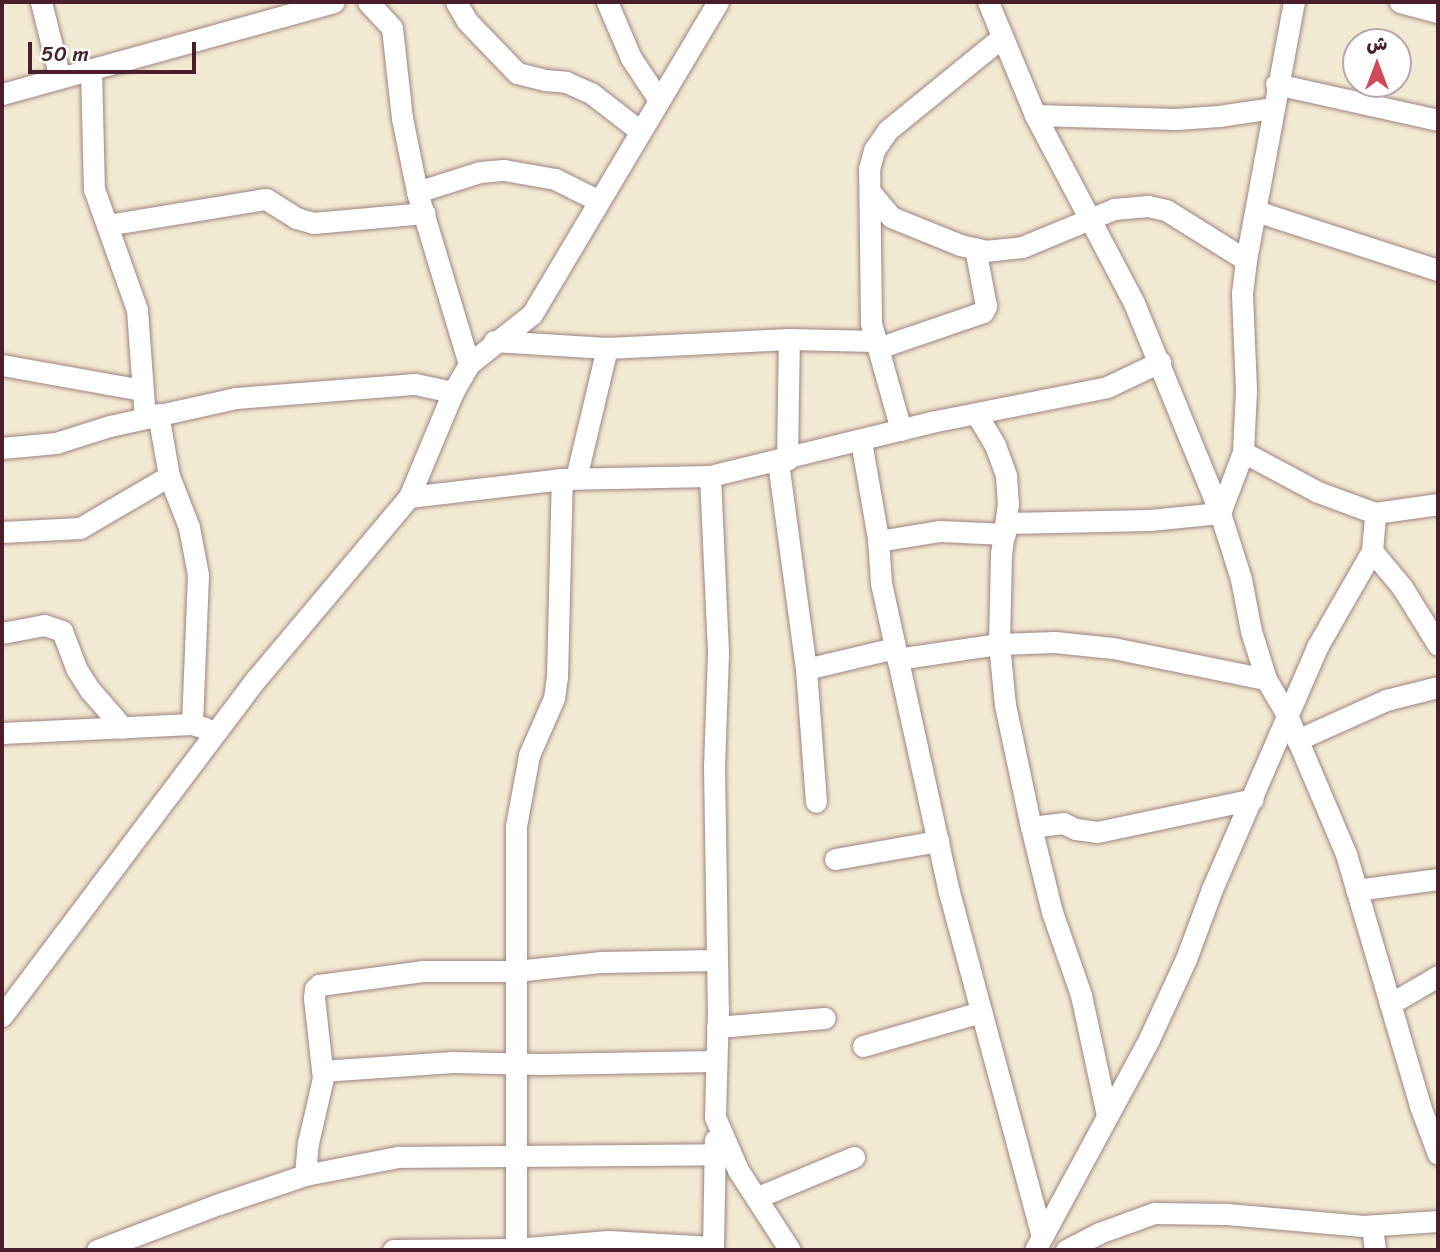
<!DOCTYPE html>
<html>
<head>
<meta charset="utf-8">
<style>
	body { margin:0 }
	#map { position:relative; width:1440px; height:1252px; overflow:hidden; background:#f2e9d3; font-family:Sriracha,"Playpen Sans Arabic",sans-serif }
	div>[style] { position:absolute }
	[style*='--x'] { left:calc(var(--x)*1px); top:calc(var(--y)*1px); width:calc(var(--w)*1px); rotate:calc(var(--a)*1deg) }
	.roads { filter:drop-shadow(0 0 2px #9e847f) drop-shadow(0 0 2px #9e847f) }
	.street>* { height:21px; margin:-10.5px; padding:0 10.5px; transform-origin:10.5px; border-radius:10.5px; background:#fff }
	span { translate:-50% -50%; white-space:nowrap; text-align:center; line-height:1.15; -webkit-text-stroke:7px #fff; paint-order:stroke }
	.frame { position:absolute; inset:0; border:4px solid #4a1f2b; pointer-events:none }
	.north { position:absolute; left:1342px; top:28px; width:70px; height:70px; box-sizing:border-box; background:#fff; border:2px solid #b7a5aa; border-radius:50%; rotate:0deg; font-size:19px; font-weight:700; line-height:28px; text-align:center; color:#4a1f2b }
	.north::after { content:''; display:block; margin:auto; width:24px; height:32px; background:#d1495b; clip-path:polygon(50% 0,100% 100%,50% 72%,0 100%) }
	.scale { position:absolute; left:28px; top:42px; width:168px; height:32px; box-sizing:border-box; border:4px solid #4a1f2b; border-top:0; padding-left:9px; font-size:21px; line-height:24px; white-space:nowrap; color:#4a1f2b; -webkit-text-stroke:5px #fff; paint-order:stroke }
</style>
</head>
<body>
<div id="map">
	<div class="roads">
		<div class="street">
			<div style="--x:41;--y:2;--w:78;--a:76"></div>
			<div style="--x:368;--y:2;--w:35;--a:47"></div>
			<div style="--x:392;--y:28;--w:91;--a:83.7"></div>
			<div style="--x:402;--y:118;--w:76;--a:78.5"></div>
			<div style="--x:417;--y:192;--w:180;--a:73.2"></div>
			<div style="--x:456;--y:2;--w:22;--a:60"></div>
			<div style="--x:467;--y:21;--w:72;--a:46.1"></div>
			<div style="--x:517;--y:73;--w:29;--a:14"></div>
			<div style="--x:545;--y:80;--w:21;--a:5"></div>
			<div style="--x:566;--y:82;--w:27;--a:24"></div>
			<div style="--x:591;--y:93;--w:62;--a:37.8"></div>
			<div style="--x:607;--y:2;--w:61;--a:66.8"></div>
			<div style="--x:631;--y:58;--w:50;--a:56.3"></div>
			<div style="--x:988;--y:2;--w:122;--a:67.4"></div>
			<div style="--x:1035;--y:115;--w:212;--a:62.2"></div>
			<div style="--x:1134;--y:303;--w:227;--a:67.7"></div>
			<div style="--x:1220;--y:513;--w:69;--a:72.3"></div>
			<div style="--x:1241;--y:579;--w:53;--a:79.1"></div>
			<div style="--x:1251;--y:631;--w:50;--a:72.6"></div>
			<div style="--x:1266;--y:679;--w:42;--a:59.7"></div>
			<div style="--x:1287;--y:715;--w:151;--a:67"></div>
			<div style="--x:1346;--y:854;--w:263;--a:73.6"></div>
			<div style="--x:1420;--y:1106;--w:51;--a:69.4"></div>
			<div style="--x:1400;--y:2;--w:39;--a:15"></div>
			<div style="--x:91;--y:69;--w:120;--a:88.6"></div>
			<div style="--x:94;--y:189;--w:128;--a:70.4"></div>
			<div style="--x:137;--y:310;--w:108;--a:85.8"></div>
			<div style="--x:1276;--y:84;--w:166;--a:12.5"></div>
			<div style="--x:2;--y:94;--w:344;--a:-15.5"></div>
			<div style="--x:1035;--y:115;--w:141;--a:1.6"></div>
			<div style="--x:1176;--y:119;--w:43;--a:-4"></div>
			<div style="--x:1219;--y:116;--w:55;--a:-8.4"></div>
			<div style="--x:417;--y:192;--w:66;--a:-17.6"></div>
			<div style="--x:480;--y:172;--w:24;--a:-5"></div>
			<div style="--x:504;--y:170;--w:52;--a:10"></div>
			<div style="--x:555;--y:179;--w:49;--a:26.6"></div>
			<div style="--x:871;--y:193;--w:31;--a:50"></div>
			<div style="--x:891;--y:217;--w:74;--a:22.1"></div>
			<div style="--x:960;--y:245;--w:26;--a:13"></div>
			<div style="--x:985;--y:251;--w:37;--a:-6"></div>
			<div style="--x:1022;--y:247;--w:100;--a:-22.4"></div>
			<div style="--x:1114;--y:209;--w:34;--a:-5"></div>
			<div style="--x:1148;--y:206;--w:18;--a:13"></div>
			<div style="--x:1166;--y:210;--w:94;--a:32"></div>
			<div style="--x:1256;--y:211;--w:191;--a:18"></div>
			<div style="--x:107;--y:225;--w:161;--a:-9.3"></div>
			<div style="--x:266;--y:199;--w:36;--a:32"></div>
			<div style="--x:296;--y:218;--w:18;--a:16"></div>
			<div style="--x:313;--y:223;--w:112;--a:-5.1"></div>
			<div style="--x:494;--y:341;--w:113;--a:3.5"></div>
			<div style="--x:607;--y:348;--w:182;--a:-2.8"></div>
			<div style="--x:789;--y:339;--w:86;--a:1.3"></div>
			<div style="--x:878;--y:348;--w:111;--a:-18.9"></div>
			<div style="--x:983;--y:312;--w:7;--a:-63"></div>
			<div style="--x:986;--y:306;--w:59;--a:-100.7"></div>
			<div style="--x:2;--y:365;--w:143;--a:10.1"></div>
			<div style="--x:158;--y:414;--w:63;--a:79.9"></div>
			<div style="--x:169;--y:476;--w:55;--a:68.6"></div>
			<div style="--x:189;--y:527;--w:49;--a:79.4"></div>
			<div style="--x:198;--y:575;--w:149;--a:92.3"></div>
			<div style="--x:977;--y:415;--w:35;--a:59"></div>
			<div style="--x:995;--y:445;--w:33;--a:70"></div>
			<div style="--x:1006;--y:476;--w:27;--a:86"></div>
			<div style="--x:1008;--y:503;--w:51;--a:97.8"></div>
			<div style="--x:1001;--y:554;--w:90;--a:91.3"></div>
			<div style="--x:999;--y:644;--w:61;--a:84.4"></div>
			<div style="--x:1005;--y:705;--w:125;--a:78"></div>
			<div style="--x:1031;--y:827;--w:88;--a:76.1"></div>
			<div style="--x:1052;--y:912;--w:88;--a:70.7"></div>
			<div style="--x:1081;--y:995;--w:123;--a:77.8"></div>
			<div style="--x:901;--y:430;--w:111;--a:-105.7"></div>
			<div style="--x:871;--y:323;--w:154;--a:-90.7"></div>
			<div style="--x:869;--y:169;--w:20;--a:-75"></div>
			<div style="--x:874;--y:150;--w:24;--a:-55"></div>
			<div style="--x:888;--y:130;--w:146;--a:-39.2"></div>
			<div style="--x:861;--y:441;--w:98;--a:80.1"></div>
			<div style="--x:878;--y:538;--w:45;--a:86.2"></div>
			<div style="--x:881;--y:583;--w:316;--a:77.6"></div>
			<div style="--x:949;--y:892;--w:356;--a:74.9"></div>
			<div style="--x:2;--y:448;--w:54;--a:-5.3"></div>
			<div style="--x:56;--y:443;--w:57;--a:-17.5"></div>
			<div style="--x:110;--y:426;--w:129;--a:-12.5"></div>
			<div style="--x:236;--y:398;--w:180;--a:-4.5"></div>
			<div style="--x:415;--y:384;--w:39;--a:12"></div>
			<div style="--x:1243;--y:452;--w:85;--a:28.1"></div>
			<div style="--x:1318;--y:492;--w:61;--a:20.2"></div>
			<div style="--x:1375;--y:513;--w:64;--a:-8.1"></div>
			<div style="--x:787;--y:460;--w:121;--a:-89.1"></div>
			<div style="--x:778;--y:462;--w:209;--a:82.3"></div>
			<div style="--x:806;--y:669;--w:133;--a:85.7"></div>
			<div style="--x:710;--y:476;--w:177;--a:87.4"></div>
			<div style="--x:718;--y:653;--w:112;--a:92"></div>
			<div style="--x:714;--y:765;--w:244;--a:89.1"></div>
			<div style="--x:718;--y:1009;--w:108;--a:91.6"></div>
			<div style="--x:715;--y:1117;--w:58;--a:66.5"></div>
			<div style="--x:738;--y:1170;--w:95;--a:57"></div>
			<div style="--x:576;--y:478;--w:134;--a:-76.6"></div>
			<div style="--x:409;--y:497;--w:154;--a:-6.7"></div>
			<div style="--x:562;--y:479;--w:148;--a:-1.2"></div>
			<div style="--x:710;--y:476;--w:228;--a:-13.7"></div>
			<div style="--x:931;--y:422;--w:179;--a:-11.2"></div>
			<div style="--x:1107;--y:387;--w:59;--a:-25.3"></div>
			<div style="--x:1007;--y:523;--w:143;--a:-1.2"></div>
			<div style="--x:1150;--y:520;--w:70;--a:-5.7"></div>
			<div style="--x:1220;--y:513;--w:65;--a:-69.3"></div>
			<div style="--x:1243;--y:452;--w:62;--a:-87.2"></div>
			<div style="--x:1246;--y:390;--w:97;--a:-92.4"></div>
			<div style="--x:1242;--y:293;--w:33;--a:-83"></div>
			<div style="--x:1246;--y:260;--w:262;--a:-79.5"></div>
			<div style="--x:2;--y:532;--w:78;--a:-2.9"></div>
			<div style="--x:80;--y:528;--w:103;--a:-30.3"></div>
			<div style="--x:878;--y:541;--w:63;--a:-9.2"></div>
			<div style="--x:940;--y:531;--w:65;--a:2.6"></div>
			<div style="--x:1372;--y:551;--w:47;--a:50.2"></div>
			<div style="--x:1402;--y:587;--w:68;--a:58.2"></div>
			<div style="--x:2;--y:633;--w:43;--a:-10.8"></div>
			<div style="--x:44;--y:625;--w:19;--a:18"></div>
			<div style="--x:62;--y:631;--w:40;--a:69"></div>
			<div style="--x:76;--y:668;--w:26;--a:58"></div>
			<div style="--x:90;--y:690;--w:50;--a:49"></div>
			<div style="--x:897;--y:659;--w:103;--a:-8.4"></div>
			<div style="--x:999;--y:644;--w:56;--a:-2"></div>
			<div style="--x:1055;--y:642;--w:58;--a:5.9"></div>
			<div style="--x:1113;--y:648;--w:156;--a:11.5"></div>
			<div style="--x:806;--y:669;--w:91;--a:-13.3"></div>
			<div style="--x:2;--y:733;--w:190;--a:-2.7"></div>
			<div style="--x:192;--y:724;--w:14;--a:17"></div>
			<div style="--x:1297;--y:740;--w:98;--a:-24.2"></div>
			<div style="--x:1386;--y:700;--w:54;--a:-14"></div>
			<div style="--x:1031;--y:827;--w:32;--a:-7"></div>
			<div style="--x:1063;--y:823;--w:14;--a:25"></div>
			<div style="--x:1076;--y:829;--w:21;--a:8"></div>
			<div style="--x:1097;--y:832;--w:159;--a:-11.9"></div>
			<div style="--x:835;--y:859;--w:105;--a:-9.9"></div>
			<div style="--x:1356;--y:890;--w:83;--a:-7.6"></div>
			<div style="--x:1390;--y:1004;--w:56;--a:-30.3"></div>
			<div style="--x:2;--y:1016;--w:423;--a:-53"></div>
			<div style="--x:257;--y:678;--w:236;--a:-50"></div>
			<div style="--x:409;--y:497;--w:114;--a:-67.3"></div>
			<div style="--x:453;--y:392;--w:32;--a:-60"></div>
			<div style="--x:469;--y:364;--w:80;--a:-38.4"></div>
			<div style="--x:532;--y:314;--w:363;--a:-59.2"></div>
			<div style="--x:717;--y:1027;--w:108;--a:-4.8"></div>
			<div style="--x:863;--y:1046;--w:123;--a:-16.1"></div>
			<div style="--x:322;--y:1071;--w:131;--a:-3.9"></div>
			<div style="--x:453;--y:1062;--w:88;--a:1.3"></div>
			<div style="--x:541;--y:1064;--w:173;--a:-1"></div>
			<div style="--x:305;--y:1175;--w:32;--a:-85"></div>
			<div style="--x:308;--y:1143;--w:67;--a:-77"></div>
			<div style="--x:323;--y:1078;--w:81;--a:-96.4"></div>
			<div style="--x:314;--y:998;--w:9;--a:-84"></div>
			<div style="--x:315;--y:989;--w:6;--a:-45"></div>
			<div style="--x:319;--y:985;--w:104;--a:-7.7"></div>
			<div style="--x:422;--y:971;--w:94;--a:0"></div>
			<div style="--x:516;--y:971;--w:84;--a:-6.1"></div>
			<div style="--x:600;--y:962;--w:117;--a:-1"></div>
			<div style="--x:758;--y:1197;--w:104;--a:-22.6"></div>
			<div style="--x:1372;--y:1226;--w:24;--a:83"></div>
			<div style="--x:97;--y:1250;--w:130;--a:-20.7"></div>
			<div style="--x:219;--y:1204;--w:91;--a:-18.6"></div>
			<div style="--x:305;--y:1175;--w:95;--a:-11"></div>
			<div style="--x:398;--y:1157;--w:316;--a:-0.5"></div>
			<div style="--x:393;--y:1250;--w:123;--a:-0.5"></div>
			<div style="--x:516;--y:1249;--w:92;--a:-5"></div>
			<div style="--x:608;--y:1241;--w:105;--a:3.3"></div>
			<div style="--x:516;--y:1250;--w:424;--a:-90"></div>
			<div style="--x:516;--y:826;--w:72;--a:-79.6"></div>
			<div style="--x:529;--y:755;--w:62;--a:-66.3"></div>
			<div style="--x:554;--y:698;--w:21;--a:-82"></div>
			<div style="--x:557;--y:677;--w:198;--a:-88.6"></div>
			<div style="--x:713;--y:1250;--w:110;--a:-89"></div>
			<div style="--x:1035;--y:1250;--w:240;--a:-61.6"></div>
			<div style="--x:1149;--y:1039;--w:88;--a:-65.2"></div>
			<div style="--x:1186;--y:959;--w:75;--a:-69.6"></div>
			<div style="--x:1212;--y:889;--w:264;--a:-66.5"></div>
			<div style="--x:1317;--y:647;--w:111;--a:-60.2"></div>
			<div style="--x:1372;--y:551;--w:38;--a:-85"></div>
			<div style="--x:1066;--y:1250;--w:37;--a:-27"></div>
			<div style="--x:1099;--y:1233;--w:59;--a:-20"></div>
			<div style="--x:1154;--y:1213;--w:73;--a:0.8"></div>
			<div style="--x:1227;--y:1214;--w:137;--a:5"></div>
			<div style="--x:1363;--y:1226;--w:75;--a:-3.8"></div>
		</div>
	</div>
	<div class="frame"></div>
	<div class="north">ش</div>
	<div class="scale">50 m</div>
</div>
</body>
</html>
